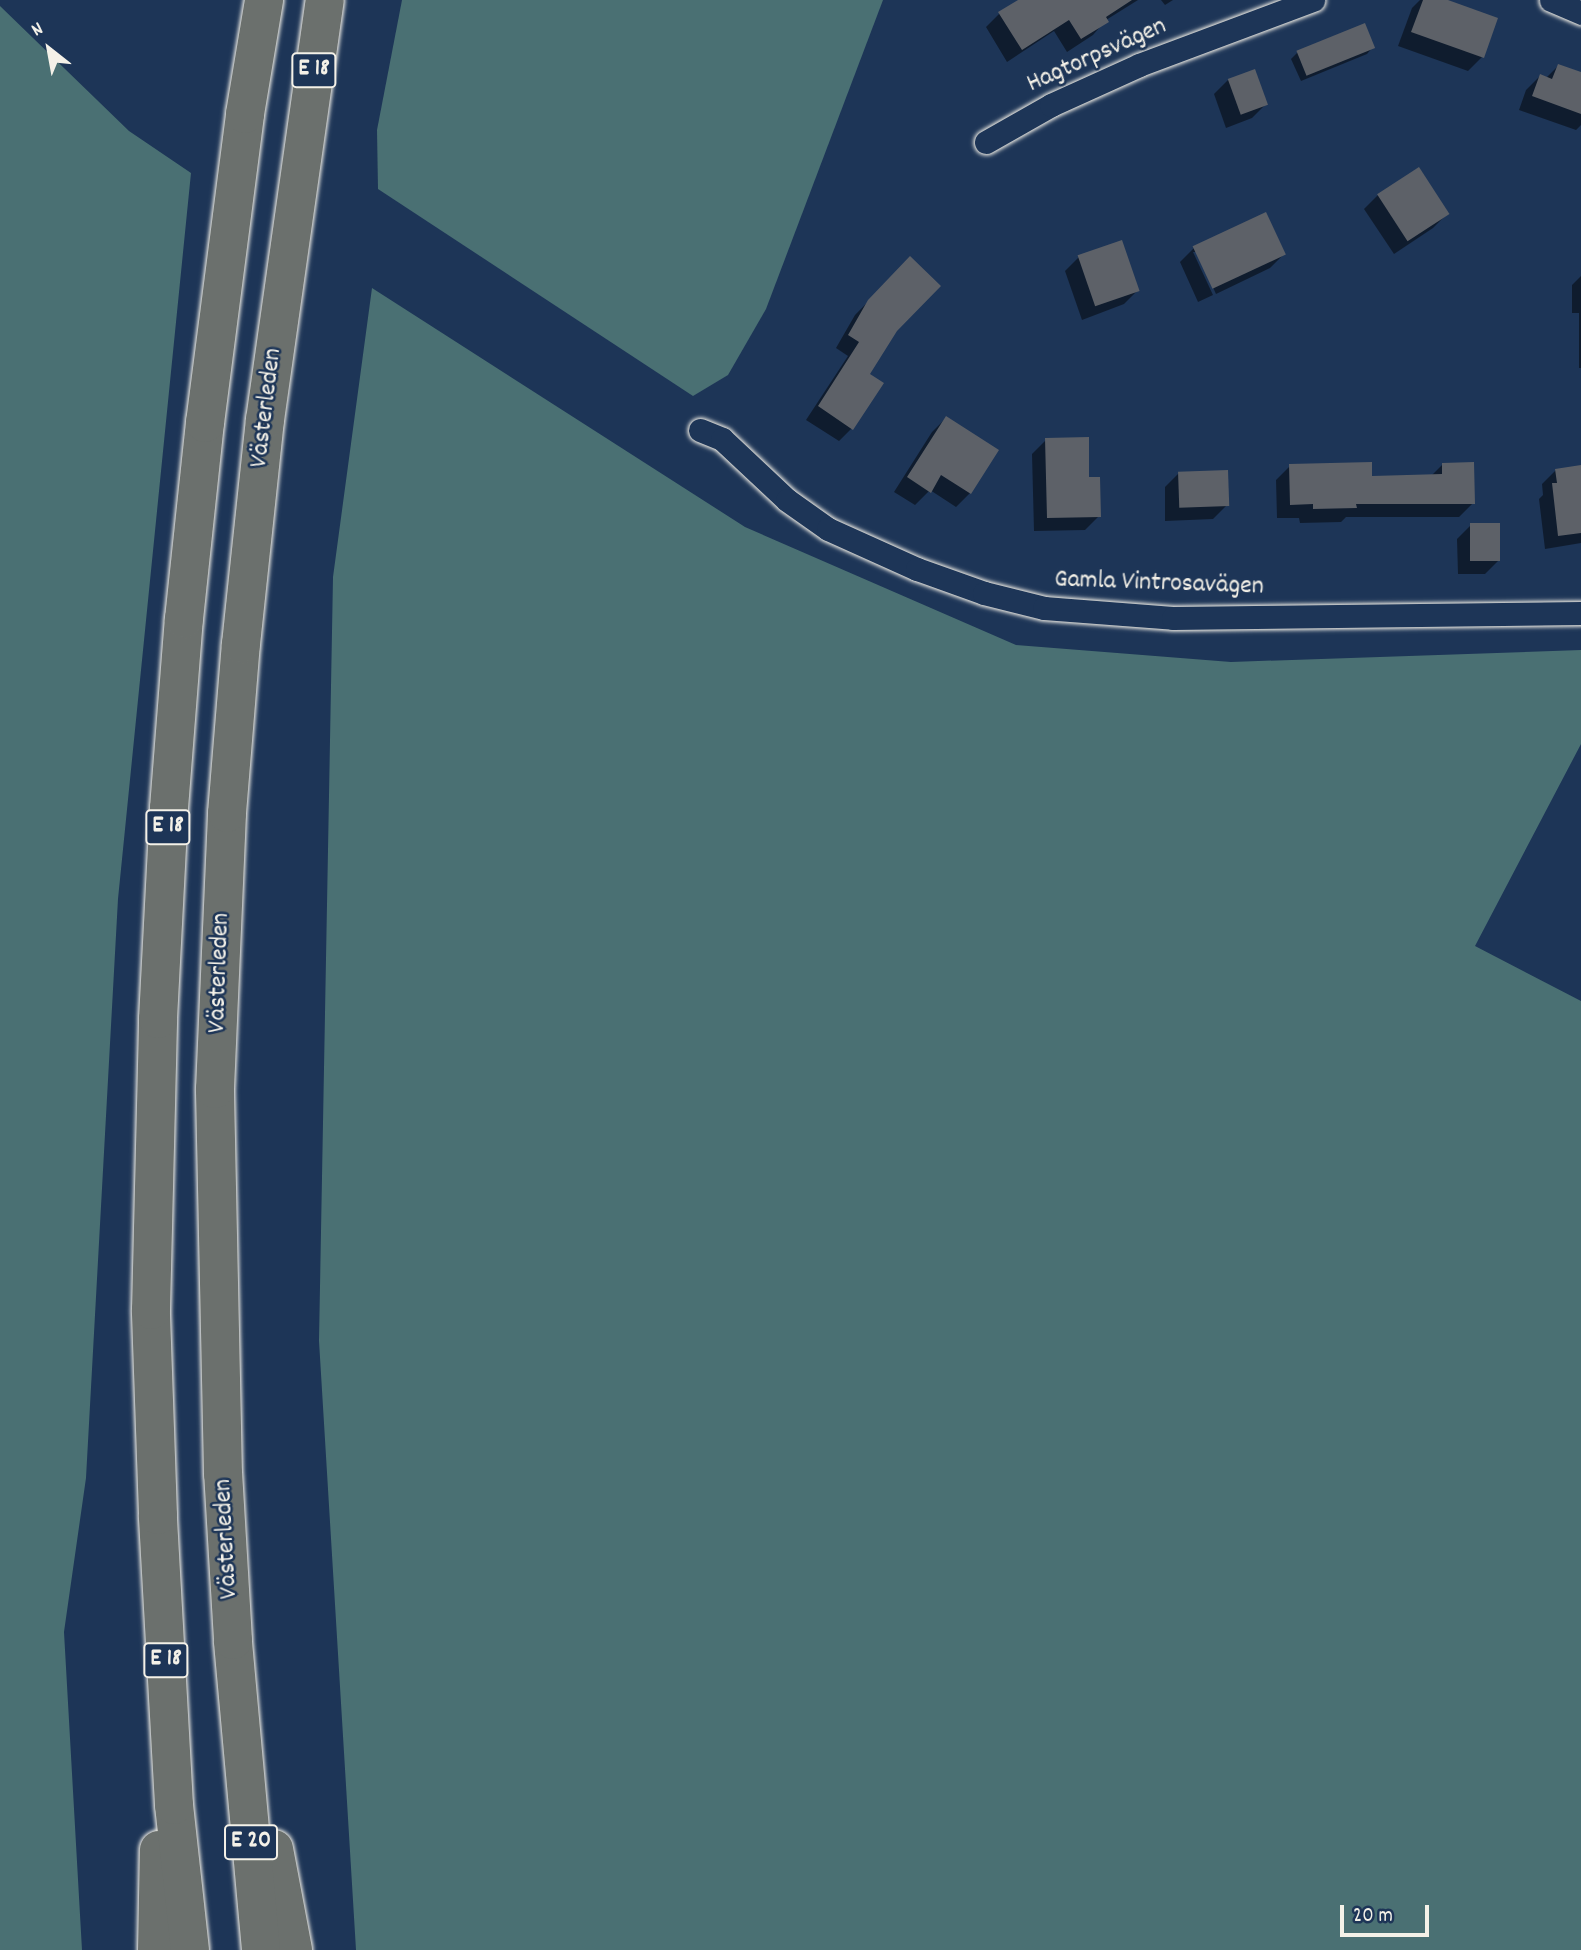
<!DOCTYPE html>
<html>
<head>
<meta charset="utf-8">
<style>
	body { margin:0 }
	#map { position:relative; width:1581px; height:1950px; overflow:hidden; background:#1d3557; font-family:Dekko,sans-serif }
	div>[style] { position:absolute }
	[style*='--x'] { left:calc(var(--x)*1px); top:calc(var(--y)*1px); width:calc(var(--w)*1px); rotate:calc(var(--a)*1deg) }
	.green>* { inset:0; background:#4a7073 }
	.shadow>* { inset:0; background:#0007 }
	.building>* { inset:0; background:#5d6168; transform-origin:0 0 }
	.roads { filter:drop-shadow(0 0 2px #f4f1e8) drop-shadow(0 0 2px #f4f1e8) }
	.street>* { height:23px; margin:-11.5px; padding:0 11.5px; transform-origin:11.5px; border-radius:11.5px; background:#1d3557 }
	.highway>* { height:38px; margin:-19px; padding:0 19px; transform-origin:19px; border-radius:19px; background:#6b706d }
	span { translate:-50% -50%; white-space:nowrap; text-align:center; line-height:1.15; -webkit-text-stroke:5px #1d3557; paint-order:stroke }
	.shield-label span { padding:2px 5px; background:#1d3557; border:2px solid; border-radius:5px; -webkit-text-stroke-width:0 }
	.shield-label { font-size:24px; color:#f4f1e8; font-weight:700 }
	.street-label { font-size:26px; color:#f4f1e8 }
	.north { position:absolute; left:14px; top:14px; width:70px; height:70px; -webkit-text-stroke:5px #1d3557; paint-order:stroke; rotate:329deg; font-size:19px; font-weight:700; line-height:28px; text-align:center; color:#f4f1e8 }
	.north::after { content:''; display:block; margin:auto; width:24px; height:32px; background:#f4f1e8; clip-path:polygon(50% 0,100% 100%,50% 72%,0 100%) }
	.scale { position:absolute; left:1340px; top:1905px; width:89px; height:32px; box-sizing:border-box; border:4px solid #f4f1e8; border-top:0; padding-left:9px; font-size:21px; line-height:24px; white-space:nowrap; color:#f4f1e8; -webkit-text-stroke:5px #1d3557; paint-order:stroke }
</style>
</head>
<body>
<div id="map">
	<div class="green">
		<div style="clip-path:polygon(402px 0,883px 0,766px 309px,728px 375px,693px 396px,378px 189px,377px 130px)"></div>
		<div style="clip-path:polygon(0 6px,129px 131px,191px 173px,118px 899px,86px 1478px,64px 1632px,82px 1950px,0 1950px)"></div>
		<div style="clip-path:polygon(372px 288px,745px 527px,1016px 645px,1231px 662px,1581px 650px,1581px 744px,1475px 946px,1581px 1001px,1581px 1950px,356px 1950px,319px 1341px,333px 577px)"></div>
	</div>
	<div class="shadow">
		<div style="clip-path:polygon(1021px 0,1138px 0,1106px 20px,1093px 35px,1067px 52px,1054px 31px,1007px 62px,986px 27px,1000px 13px)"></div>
		<div style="clip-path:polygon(1161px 0,1173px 0,1165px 5px)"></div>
		<div style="clip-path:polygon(1420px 0,1442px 0,1482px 57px,1468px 71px,1398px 46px,1412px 8px)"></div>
		<div style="clip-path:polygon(1373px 47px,1367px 54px,1301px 81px,1291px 59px,1298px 52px)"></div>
		<div style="clip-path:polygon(1558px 66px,1581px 74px,1581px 125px,1576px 130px,1519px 110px,1526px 90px,1540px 76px,1546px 78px)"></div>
		<div style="clip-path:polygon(1228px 80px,1266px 104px,1252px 118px,1226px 128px,1214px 94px)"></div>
		<div style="clip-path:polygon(1378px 195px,1447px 214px,1433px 228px,1394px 254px,1364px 209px)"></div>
		<div style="clip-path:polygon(1265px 215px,1284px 254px,1270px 268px,1216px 294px,1197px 252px,1193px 252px,1213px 295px,1198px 302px,1180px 262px,1194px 248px)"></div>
		<div style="clip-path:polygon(1079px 257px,1138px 290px,1124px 304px,1082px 320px,1065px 271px)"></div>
		<div style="clip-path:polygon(910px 259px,896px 330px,867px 375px,852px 428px,839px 441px,806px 420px,848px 356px,836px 348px,855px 315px)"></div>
		<div style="clip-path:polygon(1581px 276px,1581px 368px,1579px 368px,1579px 313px,1572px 313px,1572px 285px)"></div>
		<div style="clip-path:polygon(946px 418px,970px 493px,956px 507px,930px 490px,915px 505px,894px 492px,932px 432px)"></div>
		<div style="clip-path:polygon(1046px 440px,1088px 479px,1099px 516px,1085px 530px,1034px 531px,1032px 454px)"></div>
		<div style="clip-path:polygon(1442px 465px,1473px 503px,1459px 517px,1346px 517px,1341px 522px,1300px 523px,1299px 518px,1277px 518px,1276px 480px,1290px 466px,1370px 478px,1431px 476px)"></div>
		<div style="clip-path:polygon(1581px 467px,1581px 543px,1545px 549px,1539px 499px,1543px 495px,1542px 484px,1556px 470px)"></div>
		<div style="clip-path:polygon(1179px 473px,1227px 505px,1213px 519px,1165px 521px,1165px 487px)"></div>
		<div style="clip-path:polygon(1471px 525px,1499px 560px,1485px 574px,1458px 574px,1457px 539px)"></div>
	</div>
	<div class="building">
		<div style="clip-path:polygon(1018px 0,1132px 0,1106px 17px,1109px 22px,1081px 39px,1069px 20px,1022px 50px,998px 12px)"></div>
		<div style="clip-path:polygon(1423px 0,1448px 0,1498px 18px,1484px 58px,1411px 32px)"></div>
		<div style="left:1365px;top:23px;width:27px;height:74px;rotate:68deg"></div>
		<div style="clip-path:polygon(1558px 64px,1581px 72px,1581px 114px,1532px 96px,1540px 74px,1552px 79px)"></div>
		<div style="left:1255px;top:69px;width:38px;height:29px;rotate:70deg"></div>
		<div style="left:1419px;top:167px;width:56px;height:50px;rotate:57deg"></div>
		<div style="left:1266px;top:212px;width:47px;height:81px;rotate:65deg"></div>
		<div style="left:1122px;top:240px;width:54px;height:47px;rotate:71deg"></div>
		<div style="clip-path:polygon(910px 256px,941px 286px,897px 331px,870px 374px,884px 383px,853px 430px,818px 406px,859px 342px,848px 335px,868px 300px)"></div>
		<div style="clip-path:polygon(946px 416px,999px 450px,971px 494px,941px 475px,931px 493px,907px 477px)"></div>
		<div style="clip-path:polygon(1089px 437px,1089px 477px,1100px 477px,1101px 517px,1047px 518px,1045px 438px)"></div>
		<div style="clip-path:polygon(1372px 462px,1372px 476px,1442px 474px,1442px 463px,1474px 462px,1475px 504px,1356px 504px,1357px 508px,1313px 509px,1313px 504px,1290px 505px,1289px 464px)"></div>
		<div style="clip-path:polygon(1581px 465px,1581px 533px,1558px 536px,1552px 483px,1557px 483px,1555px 469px)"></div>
		<div style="left:1228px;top:470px;width:36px;height:50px;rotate:88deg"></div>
		<div style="left:1470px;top:523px;width:30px;height:38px"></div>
	</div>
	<div class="roads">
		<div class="street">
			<div style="--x:1551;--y:0;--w:33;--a:23"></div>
			<div style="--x:986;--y:142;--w:75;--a:-29.6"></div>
			<div style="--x:1051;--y:105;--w:97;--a:-24.4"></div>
			<div style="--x:1139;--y:65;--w:186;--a:-20.5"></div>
			<div style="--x:700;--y:430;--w:24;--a:22"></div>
			<div style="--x:722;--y:439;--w:89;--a:43.2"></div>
			<div style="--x:787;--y:500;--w:50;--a:35.3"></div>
			<div style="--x:828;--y:529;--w:98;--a:24.2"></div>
			<div style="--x:917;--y:569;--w:71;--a:19.7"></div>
			<div style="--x:984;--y:593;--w:62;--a:14"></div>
			<div style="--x:1044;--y:608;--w:129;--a:4.4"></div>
			<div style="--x:1173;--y:618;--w:408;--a:-0.7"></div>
		</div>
		<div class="highway">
			<div style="--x:274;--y:1849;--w:103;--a:79.3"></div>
			<div style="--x:157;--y:1950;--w:100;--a:-88.9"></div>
			<div style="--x:190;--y:1950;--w:146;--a:-96.3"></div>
			<div style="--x:174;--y:1805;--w:290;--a:-93.2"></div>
			<div style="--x:158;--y:1515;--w:205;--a:-92"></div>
			<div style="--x:151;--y:1310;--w:291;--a:-88.6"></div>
			<div style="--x:158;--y:1019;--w:211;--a:-87"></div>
			<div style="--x:169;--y:808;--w:190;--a:-85.5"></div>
			<div style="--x:184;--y:619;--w:197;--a:-83.9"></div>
			<div style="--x:205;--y:423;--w:312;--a:-82.6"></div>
			<div style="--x:245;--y:114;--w:116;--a:-80.5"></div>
			<div style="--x:261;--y:1950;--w:311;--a:-95.2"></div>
			<div style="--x:233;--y:1640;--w:166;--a:-93.4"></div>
			<div style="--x:223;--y:1474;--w:385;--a:-91.2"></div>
			<div style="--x:215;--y:1089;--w:276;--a:-87.5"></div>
			<div style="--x:227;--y:813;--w:170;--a:-85.3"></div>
			<div style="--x:241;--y:644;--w:225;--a:-83.9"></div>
			<div style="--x:265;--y:420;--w:424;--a:-81.9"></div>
		</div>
	</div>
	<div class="shield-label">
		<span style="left:314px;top:70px">E 18</span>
		<span style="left:168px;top:827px">E 18</span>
		<span style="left:166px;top:1660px">E 18</span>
		<span style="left:251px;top:1842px">E 20</span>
	</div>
	<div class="street-label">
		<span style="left:1097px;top:56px;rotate:-24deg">Hagtorpsvägen</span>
		<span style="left:267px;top:408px;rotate:-83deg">Västerleden</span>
		<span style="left:1159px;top:584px;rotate:2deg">Gamla Vintrosavägen</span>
		<span style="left:220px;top:973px;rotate:-88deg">Västerleden</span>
		<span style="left:227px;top:1539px;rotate:-93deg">Västerleden</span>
	</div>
	<div class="north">N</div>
	<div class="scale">20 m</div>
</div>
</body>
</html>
